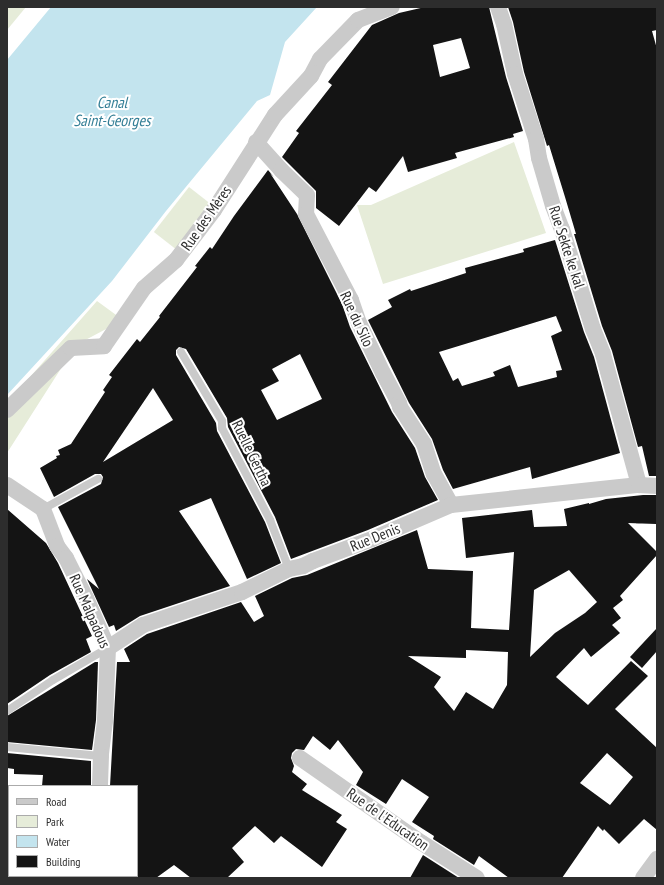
<!DOCTYPE html>
<html>
<head>
<meta charset="utf-8">
<style>
	body { margin:0 }
	#map { position:relative; width:664px; height:885px; overflow:hidden; background:#fff; font-family:"PT Sans Narrow",sans-serif }
	div>[style] { position:absolute }
	[style*='--x'] { left:calc(var(--x)*1px); top:calc(var(--y)*1px); width:calc(var(--w)*1px); rotate:calc(var(--a)*1deg) }
	.green>* { inset:0; background:#e6ecd9; transform-origin:0 0 }
	.water>* { inset:0; background:#c3e4ee }
	.building>* { inset:0; background:#141414 }
	.lane>* { height:8px; margin:-4px; padding:0 4px; transform-origin:4px; border-radius:4px; background:#cacaca }
	.street>* { height:16px; margin:-8px; padding:0 8px; transform-origin:8px; border-radius:8px; background:#cacaca }
	span { translate:-50% -50%; white-space:nowrap; text-align:center; line-height:1.15; -webkit-text-stroke:4px #fff; paint-order:stroke }
	.street-label { font-size:15px; color:#2d2d2d }
	.water-label { font-size:16px; color:#347f96; font-style:italic }
	.frame { position:absolute; inset:0; border:8px solid #2d2d2d; pointer-events:none }
	.legend { position:absolute; left:8px; top:785px; width:130px; height:92px; box-sizing:border-box; background:#fff; border:1px solid #ababab; margin:0; padding:5px 7px; list-style:none; font-size:12px; color:#2d2d2d }
	.legend li { display:flex; align-items:center; gap:8px; height:20px }
	.legend b { width:20px; border:1px solid #ababab }
</style>
</head>
<body>
<div id="map">
	<div class="green">
		<div style="clip-path:polygon(7px 7px,26px 7px,7px 30px)"></div>
		<div style="clip-path:polygon(514px 142px,546px 233px,383px 284px,357px 205px,371px 205px)"></div>
		<div style="left:189px;top:187px;width:28px;height:57px;rotate:38deg"></div>
		<div style="clip-path:polygon(97px 301px,123px 320px,76px 345px,7px 453px,7px 403px)"></div>
	</div>
	<div class="water">
		<div style="clip-path:polygon(51px 7px,317px 7px,285px 42px,270px 95px,257px 101px,166px 211px,112px 281px,7px 395px,7px 60px)"></div>
	</div>
	<div class="building">
		<div style="clip-path:polygon(evenodd,425px 7px,489px 7px,506px 77px,523px 131px,513px 134px,514px 137px,455px 153px,457px 158px,408px 172px,403px 156px,376px 192px,369px 187px,339px 226px,316px 208px,316px 191px,282px 157px,299px 133px,296px 131px,332px 85px,328px 82px,372px 25px,399px 13px,425px 7px,461px 38px,470px 68px,440px 77px,433px 45px,461px 38px)"></div>
		<div style="clip-path:polygon(508px 7px,657px 7px,657px 30px,652px 31px,657px 49px,657px 476px,649px 476px,642px 446px,638px 447px,612px 351px,602px 326px,574px 234px,576px 234px,565px 197px,549px 145px,547px 146px,524px 72px,513px 22px)"></div>
		<div style="clip-path:polygon(evenodd,268px 170px,274px 177px,270px 173px,297px 214px,342px 304px,350px 327px,392px 412px,415px 448px,425px 477px,438px 500px,368px 530px,291px 559px,275px 517px,228px 427px,227px 418px,186px 349px,179px 347px,176px 350px,176px 355px,216px 423px,217px 431px,265px 522px,281px 563px,247px 579px,211px 498px,179px 511px,230px 586px,140px 616px,116px 631px,114px 625px,109px 627px,87px 579px,99px 589px,58px 507px,101px 484px,103px 477px,101px 474px,95px 474px,54px 497px,40px 468px,57px 458px,56px 456px,60px 455px,58px 450px,71px 444px,105px 392px,103px 390px,112px 377px,109px 375px,137px 339px,140px 342px,160px 317px,159px 316px,197px 267px,195px 266px,210px 247px,212px 249px,234px 216px,268px 170px,300px 354px,322px 399px,277px 420px,261px 390px,279px 381px,272px 369px,300px 354px,268px 170px,153px 388px,173px 420px,103px 462px,153px 388px)"></div>
		<div style="clip-path:polygon(evenodd,555px 240px,584px 332px,594px 357px,620px 453px,532px 479px,530px 467px,453px 489px,443px 470px,432px 439px,409px 403px,368px 320px,392px 307px,388px 300px,410px 289px,411px 291px,466px 273px,465px 268px,524px 252px,523px 249px,555px 240px,556px 316px,562px 331px,551px 336px,562px 370px,556px 371px,557px 377px,518px 387px,510px 365px,493px 372px,495px 376px,462px 386px,458px 378px,453px 381px,439px 352px,556px 316px)"></div>
		<div style="clip-path:polygon(evenodd,643px 495px,656px 495px,656px 524px,628px 523px,657px 552px,657px 555px,620px 596px,623px 600px,613px 608px,621px 618px,612px 625px,620px 633px,591px 657px,584px 648px,556px 677px,588px 705px,631px 661px,648px 676px,615px 709px,657px 748px,657px 830px,644px 819px,619px 844px,604px 829px,603px 831px,598px 826px,562px 878px,509px 878px,479px 856px,474px 865px,433px 839px,434px 836px,412px 822px,429px 797px,402px 779px,386px 804px,356px 785px,363px 772px,338px 740px,330px 750px,313px 736px,304px 750px,296px 749px,292px 753px,291px 758px,294px 766px,292px 772px,307px 784px,302px 790px,342px 815px,336px 822px,347px 829px,322px 867px,281px 836px,274px 843px,255px 826px,232px 848px,244px 862px,227px 878px,191px 878px,174px 865px,156px 878px,137px 878px,137px 786px,110px 786px,117px 662px,130px 662px,124px 649px,147px 634px,241px 602px,254px 622px,264px 616px,255px 596px,292px 578px,307px 575px,417px 530px,428px 569px,473px 571px,471px 628px,509px 630px,514px 552px,466px 558px,462px 518px,532px 510px,534px 527px,567px 526px,564px 509px,589px 503px,589px 504px,606px 499px,643px 495px,569px 570px,597px 602px,585px 613px,555px 633px,530px 657px,534px 590px,569px 570px,643px 495px,466px 650px,508px 652px,507px 685px,493px 709px,466px 692px,454px 711px,434px 687px,441px 677px,408px 656px,466px 658px,466px 650px,643px 495px,607px 753px,633px 777px,610px 805px,580px 783px,607px 753px)"></div>
		<div style="clip-path:polygon(7px 509px,46px 543px,58px 563px,92px 636px,86px 639px,91px 652px,50px 675px,7px 704px)"></div>
		<div style="clip-path:polygon(657px 628px,657px 651px,642px 668px,630px 657px)"></div>
		<div style="clip-path:polygon(95px 662px,98px 662px,96px 720px,92px 750px,7px 742px,7px 716px)"></div>
		<div style="clip-path:polygon(7px 753px,91px 761px,91px 786px,42px 786px,43px 775px,14px 774px,14px 769px,7px 768px)"></div>
		<div style="clip-path:polygon(423px 855px,459px 878px,410px 878px)"></div>
	</div>
	<div class="lane">
		<div style="--x:181;--y:352;--w:80;--a:59.3"></div>
		<div style="--x:222;--y:421;--w:7;--a:90"></div>
		<div style="--x:222;--y:428;--w:104;--a:62.4"></div>
		<div style="--x:270;--y:520;--w:53;--a:68.8"></div>
		<div style="--x:43;--y:509;--w:63;--a:-28.6"></div>
		<div style="--x:7;--y:711;--w:55;--a:-34"></div>
		<div style="--x:53;--y:680;--w:64;--a:-30.2"></div>
		<div style="--x:7;--y:747;--w:94;--a:5.5"></div>
	</div>
	<div class="street">
		<div style="--x:498;--y:7;--w:18;--a:71"></div>
		<div style="--x:504;--y:24;--w:51;--a:77.6"></div>
		<div style="--x:515;--y:74;--w:68;--a:72.1"></div>
		<div style="--x:536;--y:139;--w:19;--a:81"></div>
		<div style="--x:539;--y:158;--w:50;--a:73.7"></div>
		<div style="--x:553;--y:206;--w:25;--a:69"></div>
		<div style="--x:562;--y:229;--w:105;--a:72.8"></div>
		<div style="--x:593;--y:329;--w:27;--a:68"></div>
		<div style="--x:603;--y:354;--w:136;--a:74.6"></div>
		<div style="--x:256;--y:142;--w:38;--a:48"></div>
		<div style="--x:281;--y:170;--w:36;--a:44"></div>
		<div style="--x:307;--y:195;--w:19;--a:93"></div>
		<div style="--x:306;--y:214;--w:97;--a:62.4"></div>
		<div style="--x:351;--y:300;--w:24;--a:71"></div>
		<div style="--x:359;--y:323;--w:55;--a:64.4"></div>
		<div style="--x:383;--y:373;--w:34;--a:62"></div>
		<div style="--x:399;--y:403;--w:4;--a:76"></div>
		<div style="--x:400;--y:407;--w:44;--a:57"></div>
		<div style="--x:424;--y:444;--w:32;--a:72"></div>
		<div style="--x:434;--y:474;--w:35;--a:61"></div>
		<div style="--x:7;--y:410;--w:89;--a:-44.1"></div>
		<div style="--x:71;--y:348;--w:33;--a:-3"></div>
		<div style="--x:104;--y:346;--w:70;--a:-55.4"></div>
		<div style="--x:144;--y:288;--w:43;--a:-41.2"></div>
		<div style="--x:176;--y:260;--w:63;--a:-52.8"></div>
		<div style="--x:214;--y:210;--w:113;--a:-57.3"></div>
		<div style="--x:275;--y:115;--w:53;--a:-47.3"></div>
		<div style="--x:311;--y:76;--w:19;--a:-62"></div>
		<div style="--x:320;--y:59;--w:54;--a:-45.7"></div>
		<div style="--x:358;--y:20;--w:36;--a:-21"></div>
		<div style="--x:7;--y:485;--w:43;--a:33.7"></div>
		<div style="--x:43;--y:509;--w:40;--a:69"></div>
		<div style="--x:57;--y:546;--w:15;--a:53"></div>
		<div style="--x:66;--y:558;--w:45;--a:63.4"></div>
		<div style="--x:86;--y:598;--w:55;--a:66.3"></div>
		<div style="--x:108;--y:648;--w:73;--a:92.4"></div>
		<div style="--x:105;--y:721;--w:35;--a:97"></div>
		<div style="--x:101;--y:756;--w:30;--a:92"></div>
		<div style="--x:108;--y:648;--w:42;--a:-33.3"></div>
		<div style="--x:143;--y:625;--w:104;--a:-18.4"></div>
		<div style="--x:242;--y:592;--w:52;--a:-26.1"></div>
		<div style="--x:289;--y:569;--w:14;--a:-12"></div>
		<div style="--x:303;--y:566;--w:11;--a:-27"></div>
		<div style="--x:313;--y:561;--w:63;--a:-20.4"></div>
		<div style="--x:372;--y:539;--w:86;--a:-23.3"></div>
		<div style="--x:451;--y:505;--w:189;--a:-6.1"></div>
		<div style="--x:639;--y:485;--w:18;--a:3"></div>
		<div style="--x:300;--y:758;--w:149;--a:34.9"></div>
		<div style="--x:422;--y:843;--w:65;--a:32.5"></div>
		<div style="--x:96;--y:878;--w:2;--a:-90"></div>
		<div style="--x:643;--y:878;--w:24;--a:-54"></div>
	</div>
	<div class="street-label">
		<span style="left:206px;top:218px;rotate:-55deg">Rue des Mères</span>
		<span style="left:567px;top:247px;rotate:72deg">Rue Sekte ke kal</span>
		<span style="left:357px;top:319px;rotate:65deg">Rue du Silo</span>
		<span style="left:252px;top:453px;rotate:64deg">Ruelle Gertha</span>
		<span style="left:375px;top:537px;rotate:-22deg">Rue Denis</span>
		<span style="left:90px;top:611px;rotate:66deg">Rue Malpadous</span>
		<span style="left:388px;top:819px;rotate:35deg">Rue de l'Education</span>
	</div>
	<div class="water-label">
		<span style="left:112px;top:111px">Canal<br>Saint-Georges</span>
	</div>
	<div class="frame"></div>
	<ul class="legend">
	<li><b style="height:5px;background:#cacaca"></b>Road</li>
	<li><b style="height:11px;background:#e6ecd9"></b>Park</li>
	<li><b style="height:11px;background:#c3e4ee"></b>Water</li>
	<li><b style="height:11px;background:#141414"></b>Building</li>
	</ul>
</div>
</body>
</html>
